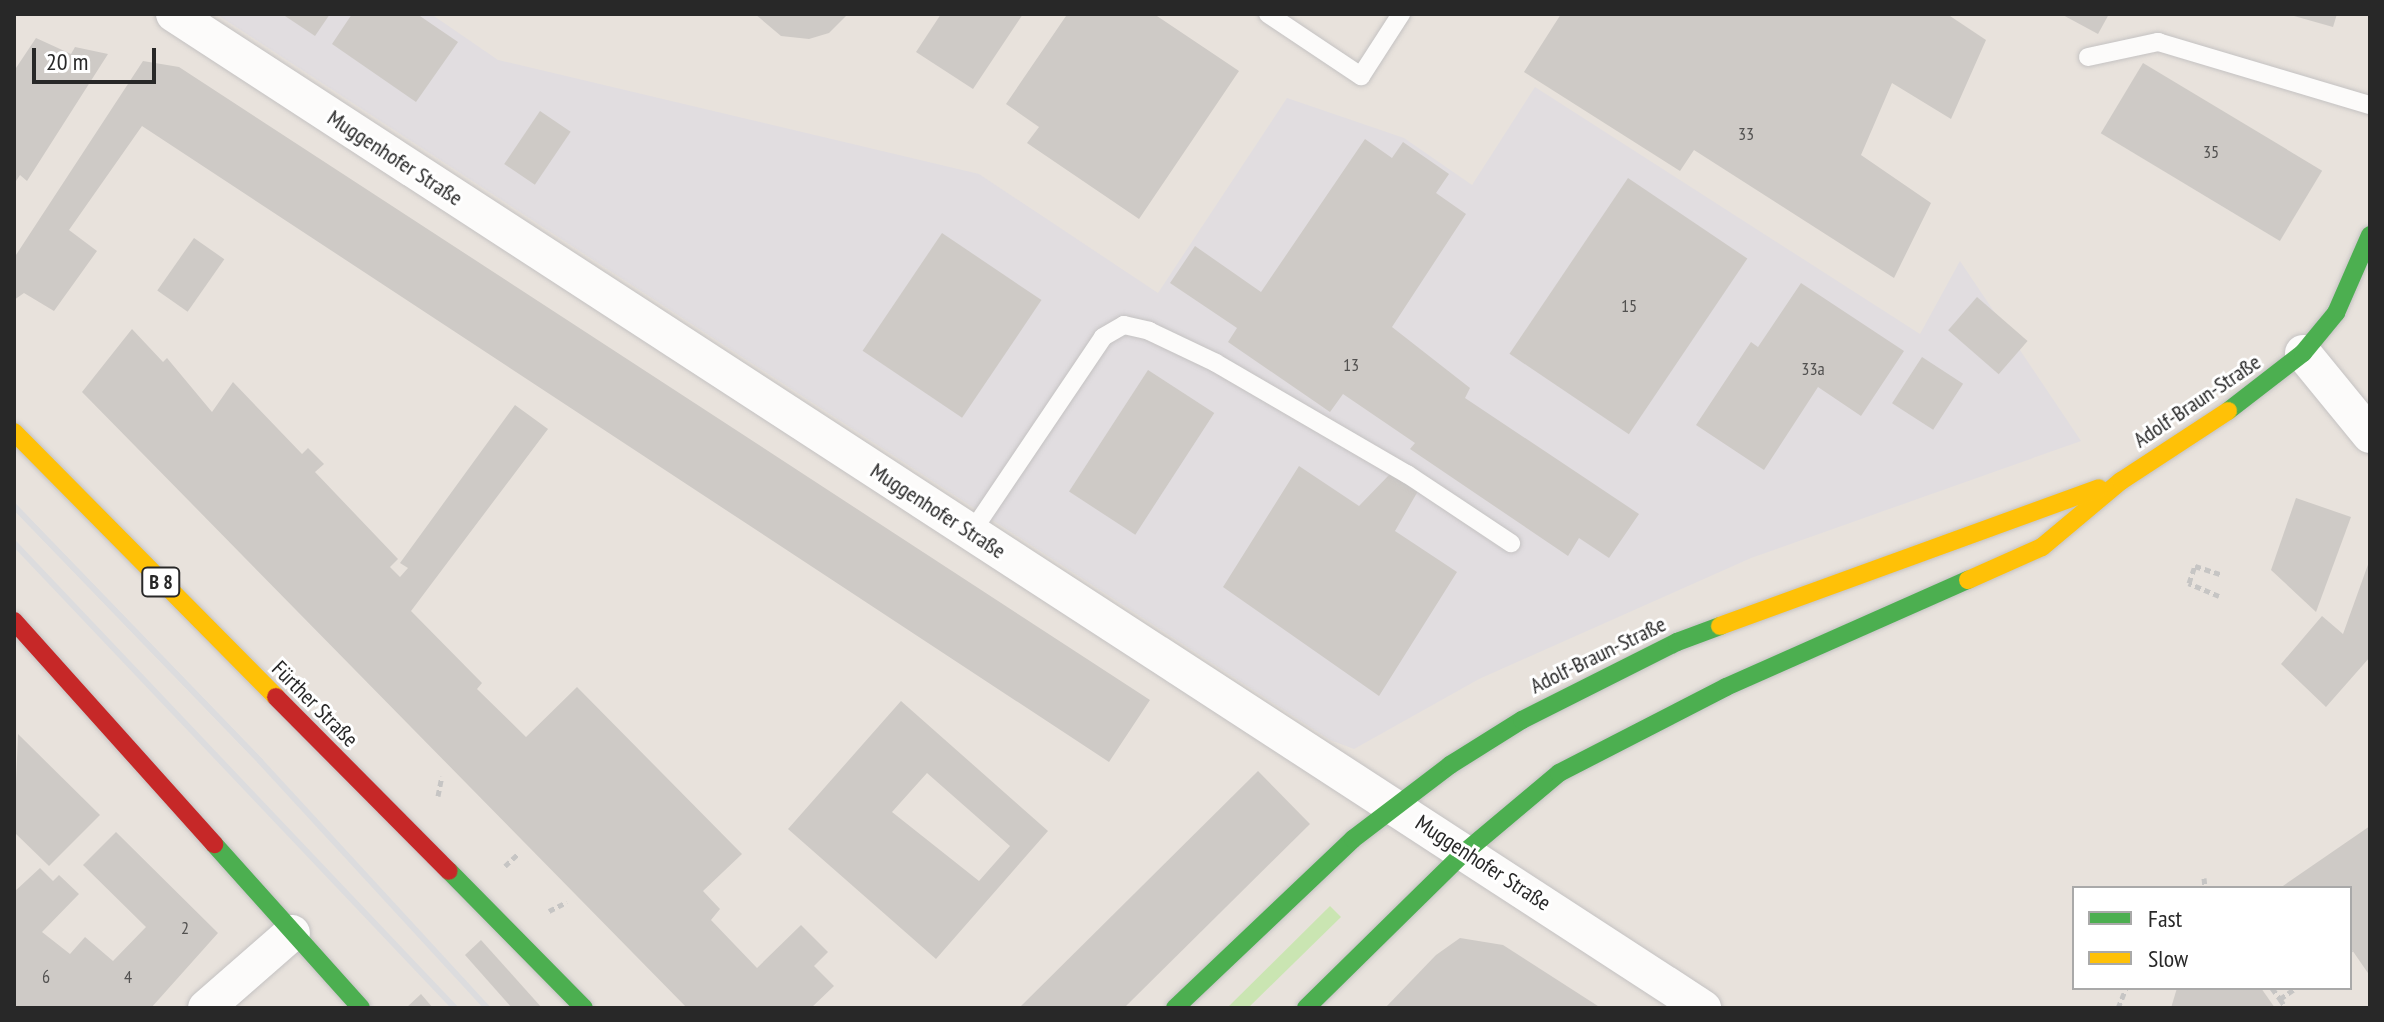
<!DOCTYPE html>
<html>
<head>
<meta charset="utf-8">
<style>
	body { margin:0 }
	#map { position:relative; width:2384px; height:1022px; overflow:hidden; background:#e8e2dc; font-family:"PT Sans Narrow",sans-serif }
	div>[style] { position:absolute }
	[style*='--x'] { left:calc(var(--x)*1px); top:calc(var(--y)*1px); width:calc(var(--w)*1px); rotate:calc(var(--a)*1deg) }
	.industrial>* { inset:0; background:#e1dde0 }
	.green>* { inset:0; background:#cae5b2 }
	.building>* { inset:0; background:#cecac6; transform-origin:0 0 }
	.path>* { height:5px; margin-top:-2.5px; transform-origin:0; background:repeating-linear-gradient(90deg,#c6c5c4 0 6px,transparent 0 10px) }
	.roads { filter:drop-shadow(0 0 2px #c4c2c2) drop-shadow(0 0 2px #c4c2c2) }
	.lane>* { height:18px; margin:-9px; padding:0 9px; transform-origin:9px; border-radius:9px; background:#fcfbfa }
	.street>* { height:36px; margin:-18px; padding:0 18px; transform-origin:18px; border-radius:18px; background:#fcfbfa }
	.fast>* { height:18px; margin:-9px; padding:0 9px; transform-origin:9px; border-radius:9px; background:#4caf50 }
	.slow>* { height:18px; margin:-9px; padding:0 9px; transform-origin:9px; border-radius:9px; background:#ffc107 }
	.jam>* { height:18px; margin:-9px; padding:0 9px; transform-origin:9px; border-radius:9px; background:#c62828 }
	.rail>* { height:6px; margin:-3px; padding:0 3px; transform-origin:3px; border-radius:3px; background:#dcdcde }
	span { translate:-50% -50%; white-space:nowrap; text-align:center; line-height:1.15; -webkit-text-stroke:6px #fff; paint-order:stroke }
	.number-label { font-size:18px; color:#525150 }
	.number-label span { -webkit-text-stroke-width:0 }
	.shield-label span { padding:2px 6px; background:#fff; border:2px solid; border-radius:6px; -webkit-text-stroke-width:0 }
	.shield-label { font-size:20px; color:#282828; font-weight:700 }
	.street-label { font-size:22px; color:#282828 }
	.frame { position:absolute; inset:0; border:16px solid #282828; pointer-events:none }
	.legend { position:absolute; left:2072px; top:886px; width:280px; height:104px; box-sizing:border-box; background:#fff; border:2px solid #a9a9a9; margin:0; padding:10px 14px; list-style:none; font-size:24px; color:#282828 }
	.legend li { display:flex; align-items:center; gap:16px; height:40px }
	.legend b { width:40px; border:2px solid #a9a9a9 }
	.scale { position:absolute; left:32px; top:48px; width:124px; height:36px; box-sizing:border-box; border:4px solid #282828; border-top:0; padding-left:10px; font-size:24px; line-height:28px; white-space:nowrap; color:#282828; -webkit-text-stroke:6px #fff; paint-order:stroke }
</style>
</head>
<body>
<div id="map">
	<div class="industrial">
		<div style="clip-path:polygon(216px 14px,431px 14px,498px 60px,979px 174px,1158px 293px,1287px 98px,1404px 138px,1472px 185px,1535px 87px,1920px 334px,1960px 261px,2081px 441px,1751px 558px,1479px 679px,1354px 749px,1330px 740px)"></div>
	</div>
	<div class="green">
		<div style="clip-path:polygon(1330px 906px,1341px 917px,1248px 1008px,1227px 1008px)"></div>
	</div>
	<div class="building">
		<div style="clip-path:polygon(282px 14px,330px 14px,315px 36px)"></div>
		<div style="clip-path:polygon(352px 14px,417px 14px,458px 42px,416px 102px,332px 44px)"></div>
		<div style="clip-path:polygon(755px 14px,848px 14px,829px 33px,809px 39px,781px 36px)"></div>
		<div style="clip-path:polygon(941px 14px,1023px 14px,973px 89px,916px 52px)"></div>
		<div style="clip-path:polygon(1062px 14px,1154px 14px,1239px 71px,1139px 219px,1027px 143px,1039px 127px,1006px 104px,1066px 16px)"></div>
		<div style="clip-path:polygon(1561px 14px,1947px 14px,1986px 40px,1951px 119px,1892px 83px,1861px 155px,1931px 203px,1894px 278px,1694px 150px,1680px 171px,1524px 72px)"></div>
		<div style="clip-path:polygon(2061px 14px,2109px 14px,2098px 34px)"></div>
		<div style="clip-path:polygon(2287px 14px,2337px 14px,2333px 27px)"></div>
		<div style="clip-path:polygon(36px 38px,71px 54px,75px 47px,108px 54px,27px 181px,20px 175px,14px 184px,14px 71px)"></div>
		<div style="clip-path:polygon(143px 61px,179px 67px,1150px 700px,1109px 762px,142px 126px,69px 230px,97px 251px,54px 311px,24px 293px,14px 300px,14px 258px)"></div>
		<div style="left:2143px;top:63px;width:209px;height:82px;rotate:31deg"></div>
		<div style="left:540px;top:111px;width:37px;height:64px;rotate:34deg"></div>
		<div style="clip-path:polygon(1365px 139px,1392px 158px,1403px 142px,1449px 174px,1436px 193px,1466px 214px,1392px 327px,1470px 388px,1465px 398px,1639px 514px,1609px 558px,1579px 538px,1568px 556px,1410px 449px,1415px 443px,1343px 394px,1330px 412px,1228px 342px,1237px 328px,1170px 283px,1195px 246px,1261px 292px)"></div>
		<div style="left:1628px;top:178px;width:144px;height:212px;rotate:34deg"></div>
		<div style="left:942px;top:233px;width:120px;height:142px;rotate:34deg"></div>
		<div style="left:194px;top:238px;width:37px;height:64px;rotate:35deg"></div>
		<div style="clip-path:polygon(1801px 283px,1904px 351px,1861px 416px,1818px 387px,1764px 470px,1696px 425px,1751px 342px,1758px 347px)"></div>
		<div style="left:1977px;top:297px;width:67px;height:44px;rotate:41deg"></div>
		<div style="clip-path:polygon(132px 329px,163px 362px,167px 358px,212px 412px,233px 382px,302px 454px,308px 448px,324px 464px,315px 472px,398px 559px,390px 567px,400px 577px,408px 568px,400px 563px,515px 405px,548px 429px,411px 611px,482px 683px,477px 689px,526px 737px,577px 687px,742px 854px,703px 891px,720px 909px,711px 920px,757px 968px,801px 925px,828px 952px,814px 966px,834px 986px,811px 1008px,687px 1008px,82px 392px)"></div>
		<div style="left:1922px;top:357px;width:49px;height:55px;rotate:33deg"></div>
		<div style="left:1148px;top:370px;width:79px;height:145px;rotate:33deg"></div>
		<div style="clip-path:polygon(1299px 466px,1359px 506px,1391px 473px,1418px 491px,1395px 531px,1457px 572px,1379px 696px,1223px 587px)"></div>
		<div style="clip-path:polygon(2296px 498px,2351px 517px,2316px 612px,2271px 570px)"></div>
		<div style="clip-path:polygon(2370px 559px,2370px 657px,2326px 707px,2281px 664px,2322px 616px,2343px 634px)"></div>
		<div style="clip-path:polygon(evenodd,901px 701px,1048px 831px,936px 959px,788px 829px,901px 701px,927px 773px,1010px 846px,979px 881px,892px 812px,927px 773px)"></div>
		<div style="clip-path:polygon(18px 734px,100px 815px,49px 866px,14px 832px)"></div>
		<div style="clip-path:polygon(1258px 771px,1310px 824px,1124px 1008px,1019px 1008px)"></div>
		<div style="clip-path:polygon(2370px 826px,2370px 976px,2350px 947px,2350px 888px,2280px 888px)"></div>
		<div style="clip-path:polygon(116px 832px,218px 933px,151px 1008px,14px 1008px,14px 892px,40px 868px,53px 881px,59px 875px,79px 894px,42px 932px,70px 954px,85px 937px,113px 961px,146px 927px,83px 865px)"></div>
		<div style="clip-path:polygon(1460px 938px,1503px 945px,1601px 1008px,1385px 1008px,1436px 955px)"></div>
		<div style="clip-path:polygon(481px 940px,542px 1008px,512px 1008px,465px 955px)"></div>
		<div style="clip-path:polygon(2177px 988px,2261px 988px,2275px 1008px,2171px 1008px)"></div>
		<div style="clip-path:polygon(421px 994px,433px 1008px,406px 1008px)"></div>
	</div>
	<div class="path">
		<div style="--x:2219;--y:596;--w:33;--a:-157"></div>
		<div style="--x:2189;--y:583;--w:18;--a:-71"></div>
		<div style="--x:2195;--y:566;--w:29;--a:18"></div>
		<div style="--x:438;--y:796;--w:20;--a:-79"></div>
		<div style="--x:505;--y:866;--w:19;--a:-43"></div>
		<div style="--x:2204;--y:878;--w:10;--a:84"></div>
		<div style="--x:549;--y:911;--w:20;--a:-27"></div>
		<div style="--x:2350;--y:950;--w:2;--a:-27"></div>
		<div style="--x:2272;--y:988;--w:14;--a:54"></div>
		<div style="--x:2280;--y:999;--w:19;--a:-35"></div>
		<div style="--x:2280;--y:999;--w:11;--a:56"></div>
		<div style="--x:2118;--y:1008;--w:22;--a:-68"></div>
	</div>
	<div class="roads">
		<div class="lane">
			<div style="--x:1268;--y:14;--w:112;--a:33.7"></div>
			<div style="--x:1361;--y:76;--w:74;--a:-57.2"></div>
			<div style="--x:2088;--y:57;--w:72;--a:-12.1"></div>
			<div style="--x:2158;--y:42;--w:221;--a:16.6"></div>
			<div style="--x:971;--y:533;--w:236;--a:-56"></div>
			<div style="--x:1103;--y:337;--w:24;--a:-30"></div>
			<div style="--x:1124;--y:325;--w:26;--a:13"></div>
			<div style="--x:1149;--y:331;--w:74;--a:25.5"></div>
			<div style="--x:1216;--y:363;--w:221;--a:30.2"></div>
			<div style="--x:1407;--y:474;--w:125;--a:33.6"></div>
		</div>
		<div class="street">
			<div style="--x:174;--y:14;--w:1824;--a:33.03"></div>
			<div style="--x:2303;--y:353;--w:106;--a:50.7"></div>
			<div style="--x:206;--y:1008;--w:114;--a:-41.1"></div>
		</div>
		<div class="fast">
			<div style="--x:2228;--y:411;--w:95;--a:-37.7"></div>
			<div style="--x:2303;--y:353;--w:52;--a:-50.5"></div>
			<div style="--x:2336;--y:313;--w:85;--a:-66.4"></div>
			<div style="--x:214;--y:844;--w:220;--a:48.1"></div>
			<div style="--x:449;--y:871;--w:192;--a:45.4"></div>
			<div style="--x:1175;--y:1008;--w:245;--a:-43.5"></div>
			<div style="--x:1353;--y:839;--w:122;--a:-37.3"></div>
			<div style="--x:1450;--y:765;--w:85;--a:-32"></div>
			<div style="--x:1522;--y:720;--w:174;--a:-26.7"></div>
			<div style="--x:1677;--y:642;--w:46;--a:-20.4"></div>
			<div style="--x:1306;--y:1008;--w:223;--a:-44.5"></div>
			<div style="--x:1465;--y:852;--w:123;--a:-40"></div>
			<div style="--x:1559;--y:773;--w:188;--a:-27.2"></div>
			<div style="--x:1726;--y:687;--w:265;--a:-23.9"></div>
		</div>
		<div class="slow">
			<div style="--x:14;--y:432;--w:373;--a:45.3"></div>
			<div style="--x:1968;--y:580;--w:81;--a:-24"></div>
			<div style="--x:2042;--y:547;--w:103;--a:-39.9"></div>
			<div style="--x:2121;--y:481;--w:128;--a:-33.2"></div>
			<div style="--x:1720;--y:626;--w:403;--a:-20"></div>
		</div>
		<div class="jam">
			<div style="--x:14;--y:621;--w:300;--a:48.1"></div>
			<div style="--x:276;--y:697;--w:245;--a:45.2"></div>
		</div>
	</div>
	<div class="rail">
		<div style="--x:14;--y:506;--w:354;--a:46"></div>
		<div style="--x:260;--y:761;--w:335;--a:47.4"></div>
		<div style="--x:14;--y:543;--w:641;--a:46.52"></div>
	</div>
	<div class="number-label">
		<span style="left:1746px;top:134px">33</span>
		<span style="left:2211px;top:152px">35</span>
		<span style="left:1629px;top:306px">15</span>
		<span style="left:1351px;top:365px">13</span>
		<span style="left:1813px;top:369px">33a</span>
		<span style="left:185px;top:928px">2</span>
		<span style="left:46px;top:977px">6</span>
		<span style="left:128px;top:977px">4</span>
	</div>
	<div class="shield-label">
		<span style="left:161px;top:582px">B 8</span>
	</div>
	<div class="street-label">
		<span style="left:395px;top:158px;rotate:33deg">Muggenhofer Straße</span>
		<span style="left:2197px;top:401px;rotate:-34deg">Adolf-Braun-Straße</span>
		<span style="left:938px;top:511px;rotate:33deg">Muggenhofer Straße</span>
		<span style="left:1598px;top:655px;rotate:-26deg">Adolf-Braun-Straße</span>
		<span style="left:315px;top:704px;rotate:45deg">Fürther Straße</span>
		<span style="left:1483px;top:863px;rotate:33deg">Muggenhofer Straße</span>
	</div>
	<div class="frame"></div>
	<ul class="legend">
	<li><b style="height:10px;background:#4caf50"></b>Fast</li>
	<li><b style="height:10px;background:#ffc107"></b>Slow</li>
	</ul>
	<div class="scale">20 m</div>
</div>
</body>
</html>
